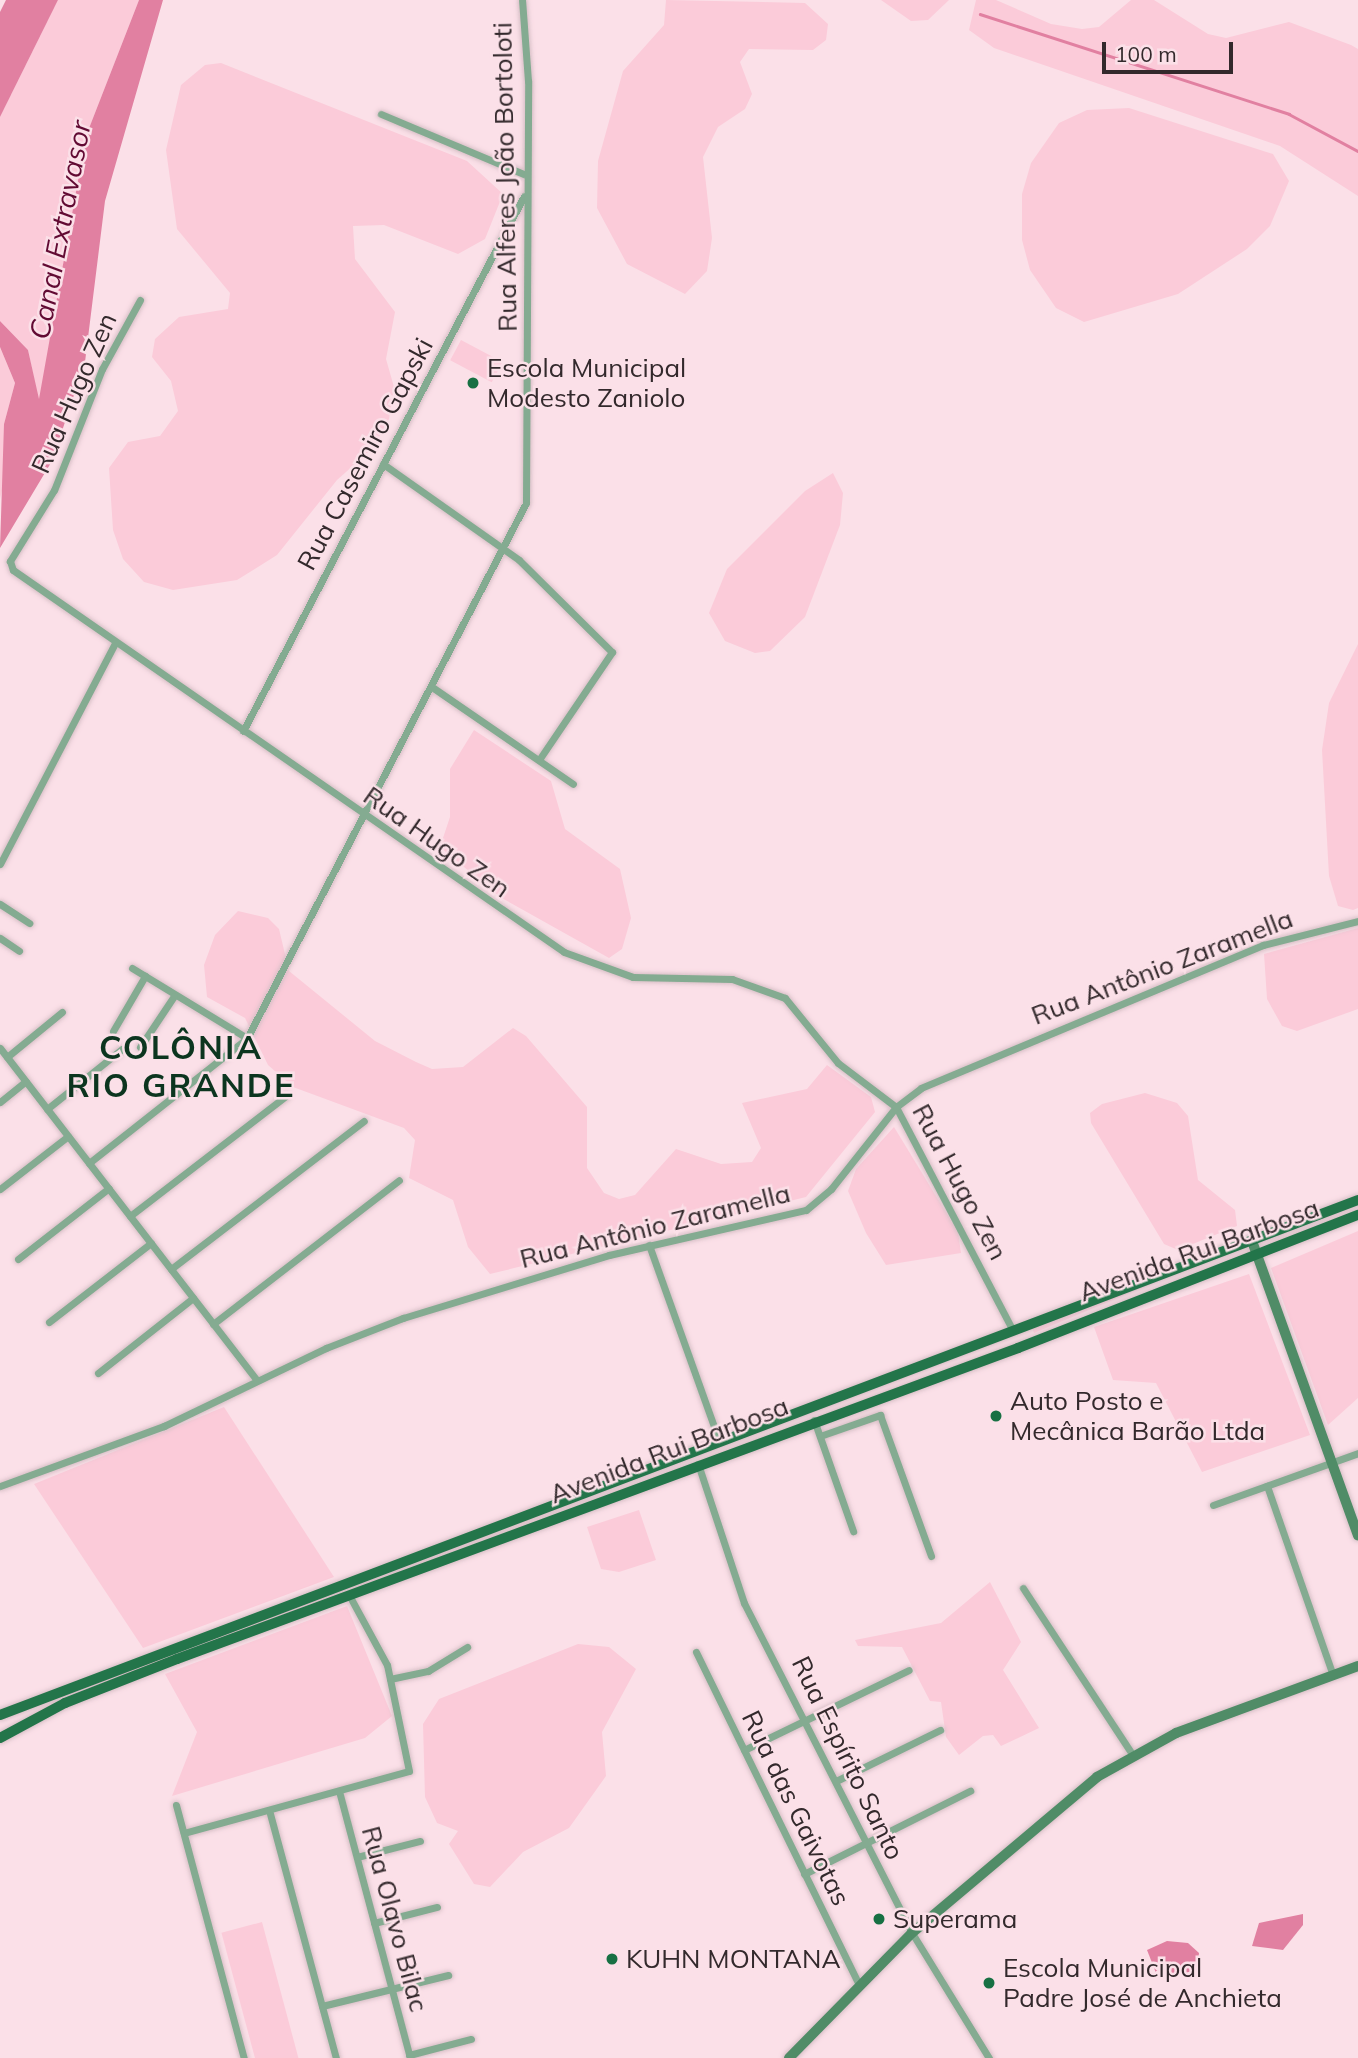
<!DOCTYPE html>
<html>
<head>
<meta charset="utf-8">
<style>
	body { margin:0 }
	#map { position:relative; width:1358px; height:2058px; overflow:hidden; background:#fbe0e8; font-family:Mulish,sans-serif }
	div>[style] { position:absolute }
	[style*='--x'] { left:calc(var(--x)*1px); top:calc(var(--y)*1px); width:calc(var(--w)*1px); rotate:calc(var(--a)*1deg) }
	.green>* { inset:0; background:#fbcbd9; transform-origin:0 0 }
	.water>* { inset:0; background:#e180a1 }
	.stream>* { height:2.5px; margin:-1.25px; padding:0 1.25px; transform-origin:1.25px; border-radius:1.25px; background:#e180a1 }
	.roads { filter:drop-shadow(0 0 2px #d7bfc6) drop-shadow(0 0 2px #d7bfc6) }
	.street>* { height:7px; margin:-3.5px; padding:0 3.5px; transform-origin:3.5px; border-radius:3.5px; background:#84ab91 }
	.secondary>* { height:10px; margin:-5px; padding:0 5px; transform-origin:5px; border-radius:5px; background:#508c67 }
	.primary>* { height:10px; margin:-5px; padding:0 5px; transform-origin:5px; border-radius:5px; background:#23754a }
	.dots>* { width:19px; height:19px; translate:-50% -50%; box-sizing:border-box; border:4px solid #fbe0e8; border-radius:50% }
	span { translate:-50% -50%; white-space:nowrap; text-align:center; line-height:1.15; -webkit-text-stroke:5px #fbe0e8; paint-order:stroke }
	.street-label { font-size:26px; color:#33292c }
	.poi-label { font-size:26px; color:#33292c }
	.left { translate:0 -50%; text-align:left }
	.water-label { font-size:28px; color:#620a33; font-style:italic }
	.district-label { font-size:33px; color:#0c351f; font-weight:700; letter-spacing:2px }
	.scale { position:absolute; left:1102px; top:42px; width:131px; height:32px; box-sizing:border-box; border:4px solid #33292c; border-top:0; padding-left:9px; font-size:21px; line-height:24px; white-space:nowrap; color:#33292c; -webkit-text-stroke:5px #fbe0e8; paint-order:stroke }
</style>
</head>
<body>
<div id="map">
	<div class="green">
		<div style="clip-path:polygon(58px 0,139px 0,86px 136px,39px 403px,28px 350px,0 321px,0 117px)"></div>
		<div style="clip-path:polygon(666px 0,805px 3px,828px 24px,826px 40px,813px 50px,749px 49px,740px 62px,752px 94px,745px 109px,718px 127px,703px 157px,712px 238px,707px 271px,685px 294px,627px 264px,597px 208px,598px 161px,623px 71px,664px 25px)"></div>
		<div style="clip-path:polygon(881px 0,949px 0,928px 20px,911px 21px)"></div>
		<div style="clip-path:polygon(976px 0,996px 0,1051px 24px,1082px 29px,1099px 27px,1131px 0,1154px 0,1208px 34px,1226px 38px,1289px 22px,1351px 45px,1358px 49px,1358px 196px,1280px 146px,994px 48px,969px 30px)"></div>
		<div style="clip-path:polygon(221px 63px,467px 161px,503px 194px,485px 239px,458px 254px,384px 225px,353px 226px,355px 259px,395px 312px,386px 359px,394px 387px,389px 419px,373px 448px,337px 480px,277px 555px,237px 580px,173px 590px,144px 582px,123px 559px,113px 530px,109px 468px,128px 442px,160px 436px,178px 411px,171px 381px,152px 357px,155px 339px,179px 317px,228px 309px,230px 293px,177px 229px,166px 150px,181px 85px,205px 65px)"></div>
		<div style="clip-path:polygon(1129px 108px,1273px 154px,1289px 181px,1270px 226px,1247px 249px,1178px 294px,1084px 322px,1056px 308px,1030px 270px,1022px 240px,1022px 194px,1031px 163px,1059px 123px,1087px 110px)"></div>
		<div style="left:461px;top:340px;width:47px;height:23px;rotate:28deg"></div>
		<div style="clip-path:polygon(0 347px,15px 383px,4px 424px,7px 469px,0 499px)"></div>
		<div style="clip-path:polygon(833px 473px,843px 493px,840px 525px,805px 617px,770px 651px,755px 653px,725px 641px,709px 613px,727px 569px,805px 491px)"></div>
		<div style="clip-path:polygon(1358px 644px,1358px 908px,1353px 910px,1338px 906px,1329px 876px,1322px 750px,1329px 703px)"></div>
		<div style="clip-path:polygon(474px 730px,551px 781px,565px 829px,620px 869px,631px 918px,622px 949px,609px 958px,500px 897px,440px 847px,450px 817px,450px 769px)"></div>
		<div style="clip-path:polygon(238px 911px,268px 918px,279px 929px,289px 971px,375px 1041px,416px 1062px,432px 1069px,463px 1067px,513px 1028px,526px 1036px,587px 1107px,587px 1168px,604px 1193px,619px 1199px,635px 1195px,676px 1149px,721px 1164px,752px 1162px,761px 1148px,742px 1103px,807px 1089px,827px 1065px,871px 1097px,875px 1112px,806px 1197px,490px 1274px,468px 1247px,453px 1200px,409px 1178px,415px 1140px,404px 1128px,293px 1087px,268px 1065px,245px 1018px,207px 997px,204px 965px,215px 935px)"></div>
		<div style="clip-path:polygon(1358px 928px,1358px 1009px,1297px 1031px,1282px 1026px,1267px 999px,1264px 954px)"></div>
		<div style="clip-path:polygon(1145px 1093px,1177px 1103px,1188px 1116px,1198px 1180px,1235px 1210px,1237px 1226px,1178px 1250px,1164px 1244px,1091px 1123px,1090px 1113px,1102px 1104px)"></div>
		<div style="clip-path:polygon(894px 1127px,958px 1232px,961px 1253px,886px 1265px,866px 1233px,848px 1191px,856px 1169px)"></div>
		<div style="clip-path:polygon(1358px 1231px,1358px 1398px,1328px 1425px,1271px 1268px)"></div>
		<div style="clip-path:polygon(1227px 1252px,1034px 1333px,1032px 1328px)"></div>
		<div style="clip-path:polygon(1249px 1274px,1310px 1435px,1202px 1472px,1156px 1383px,1113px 1380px,1094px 1327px)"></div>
		<div style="clip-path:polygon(224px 1407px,334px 1577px,143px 1648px,34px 1484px)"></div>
		<div style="clip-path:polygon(639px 1510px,656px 1560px,619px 1572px,601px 1569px,587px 1527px)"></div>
		<div style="clip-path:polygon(990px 1582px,1021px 1642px,1003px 1670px,1039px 1728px,1001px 1746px,993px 1735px,983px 1736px,959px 1755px,946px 1737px,941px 1702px,930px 1701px,902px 1647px,858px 1646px,855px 1640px,941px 1623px)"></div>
		<div style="clip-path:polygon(347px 1606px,392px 1716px,365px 1738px,172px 1796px,197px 1732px,165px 1674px)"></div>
		<div style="clip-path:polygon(578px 1644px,609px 1647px,636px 1669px,602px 1732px,606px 1776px,569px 1828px,523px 1852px,490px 1887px,474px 1884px,449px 1844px,458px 1831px,437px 1823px,425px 1797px,423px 1724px,439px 1699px)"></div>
		<div style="left:262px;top:1922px;width:141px;height:42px;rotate:75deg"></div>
	</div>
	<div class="water">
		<div style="clip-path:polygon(6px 0,58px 0,0 117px,0 12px)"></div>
		<div style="clip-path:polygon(139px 0,163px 0,105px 201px,85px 362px,52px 461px,0 548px,4px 424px,15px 383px,0 347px,0 321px,28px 350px,39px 399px,86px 136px)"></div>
		<div style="clip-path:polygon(1303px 1914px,1303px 1925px,1283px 1950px,1252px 1946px,1259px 1923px)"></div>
		<div style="clip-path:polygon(1167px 1941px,1188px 1943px,1199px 1953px,1197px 1970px,1164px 1978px,1156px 1973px,1147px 1950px)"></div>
	</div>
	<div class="stream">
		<div style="--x:980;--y:14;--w:325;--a:17.9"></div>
		<div style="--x:1289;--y:114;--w:78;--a:28.2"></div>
	</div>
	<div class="roads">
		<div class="street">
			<div style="--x:381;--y:114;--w:155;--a:22.8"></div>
			<div style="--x:140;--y:300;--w:79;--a:118.8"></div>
			<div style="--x:102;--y:369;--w:130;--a:111.6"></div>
			<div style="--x:54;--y:490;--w:84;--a:121.8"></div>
			<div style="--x:10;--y:561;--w:9;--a:72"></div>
			<div style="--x:13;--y:570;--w:670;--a:34.73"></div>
			<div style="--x:564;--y:952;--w:73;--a:19.9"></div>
			<div style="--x:633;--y:977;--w:99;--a:1.2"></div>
			<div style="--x:732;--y:979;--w:56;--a:19.7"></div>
			<div style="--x:785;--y:998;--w:84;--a:50.8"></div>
			<div style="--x:838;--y:1063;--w:73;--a:37.2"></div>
			<div style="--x:896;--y:1107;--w:250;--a:62.4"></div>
			<div style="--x:383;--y:464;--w:166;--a:35.2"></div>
			<div style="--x:519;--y:560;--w:131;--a:44.7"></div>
			<div style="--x:612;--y:652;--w:130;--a:124.1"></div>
			<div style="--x:432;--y:687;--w:171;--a:34.5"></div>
			<div style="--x:243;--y:731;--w:604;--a:-62.29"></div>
			<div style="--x:0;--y:864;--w:249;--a:-62.5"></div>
			<div style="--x:0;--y:904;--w:35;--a:33"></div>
			<div style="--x:0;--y:938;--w:23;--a:34"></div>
			<div style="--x:132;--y:968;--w:135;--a:31.3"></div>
			<div style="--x:113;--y:1031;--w:64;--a:-59.8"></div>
			<div style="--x:140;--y:1047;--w:61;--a:-56.3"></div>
			<div style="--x:0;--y:1048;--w:418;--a:52.3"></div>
			<div style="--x:7;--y:1057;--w:71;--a:-39.3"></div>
			<div style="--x:0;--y:1102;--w:33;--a:-39"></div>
			<div style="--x:47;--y:1109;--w:96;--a:-38.7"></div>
			<div style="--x:89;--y:1163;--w:201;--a:-38.3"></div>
			<div style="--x:247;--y:1038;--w:603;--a:-62.46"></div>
			<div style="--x:526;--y:503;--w:422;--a:-89.7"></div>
			<div style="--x:528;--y:81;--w:81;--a:-94.2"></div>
			<div style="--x:0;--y:1189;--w:86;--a:-37.9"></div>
			<div style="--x:130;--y:1216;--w:197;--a:-37.6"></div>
			<div style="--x:649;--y:1245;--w:208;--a:70.3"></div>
			<div style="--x:18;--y:1259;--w:115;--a:-38"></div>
			<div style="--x:171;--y:1269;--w:243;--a:-37.5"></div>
			<div style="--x:49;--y:1322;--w:129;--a:-37.8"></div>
			<div style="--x:213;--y:1324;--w:235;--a:-37.7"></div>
			<div style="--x:98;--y:1373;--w:121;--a:-38.3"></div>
			<div style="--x:814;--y:1420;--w:118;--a:70.6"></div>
			<div style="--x:820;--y:1436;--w:64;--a:-19.3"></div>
			<div style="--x:880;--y:1415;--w:150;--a:70.1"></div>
			<div style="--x:698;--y:1464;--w:146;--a:71.7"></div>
			<div style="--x:744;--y:1603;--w:370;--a:63"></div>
			<div style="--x:912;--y:1933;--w:147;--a:58.4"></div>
			<div style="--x:0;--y:1486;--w:175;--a:-20.1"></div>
			<div style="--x:164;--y:1426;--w:180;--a:-25.7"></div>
			<div style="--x:326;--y:1348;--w:83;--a:-21.3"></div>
			<div style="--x:403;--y:1318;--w:215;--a:-17"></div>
			<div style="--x:609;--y:1255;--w:202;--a:-12.9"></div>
			<div style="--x:806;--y:1210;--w:33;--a:-40"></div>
			<div style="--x:831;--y:1189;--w:105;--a:-51.6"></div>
			<div style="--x:896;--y:1107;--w:31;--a:-37"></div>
			<div style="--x:921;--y:1088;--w:371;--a:-22.7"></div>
			<div style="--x:1263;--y:945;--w:98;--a:-14.2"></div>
			<div style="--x:1267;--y:1486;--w:200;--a:70.8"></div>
			<div style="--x:1213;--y:1505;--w:154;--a:-19.7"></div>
			<div style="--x:1023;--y:1588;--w:199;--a:56.7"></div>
			<div style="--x:696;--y:1652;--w:369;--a:63.9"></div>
			<div style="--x:390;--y:1679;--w:39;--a:-12"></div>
			<div style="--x:428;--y:1671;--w:46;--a:-31.6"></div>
			<div style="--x:744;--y:1750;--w:183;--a:-25.9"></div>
			<div style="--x:836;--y:1781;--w:116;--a:-26.1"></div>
			<div style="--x:339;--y:1791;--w:276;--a:75.1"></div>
			<div style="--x:176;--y:1805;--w:262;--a:75"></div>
			<div style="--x:269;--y:1810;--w:257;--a:74.9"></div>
			<div style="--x:184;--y:1833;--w:233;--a:-15.4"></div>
			<div style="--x:409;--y:1771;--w:108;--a:-101.7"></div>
			<div style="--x:387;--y:1665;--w:80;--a:-118.5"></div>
			<div style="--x:357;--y:1857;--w:65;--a:-14.3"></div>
			<div style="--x:804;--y:1874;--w:186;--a:-26.6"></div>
			<div style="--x:374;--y:1923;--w:65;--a:-14.3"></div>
			<div style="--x:322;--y:2006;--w:130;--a:-13.8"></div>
			<div style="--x:409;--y:2055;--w:64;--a:-14.5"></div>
		</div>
		<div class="secondary">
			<div style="--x:1252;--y:1241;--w:313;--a:70.2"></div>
			<div style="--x:789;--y:2058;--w:175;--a:-45.5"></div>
			<div style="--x:912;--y:1933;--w:242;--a:-40.1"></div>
			<div style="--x:1097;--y:1777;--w:90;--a:-29.1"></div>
			<div style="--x:1176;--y:1733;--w:194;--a:-20.2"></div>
		</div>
		<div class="primary">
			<div style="--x:0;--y:1715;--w:1452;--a:-20.77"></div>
			<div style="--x:0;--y:1738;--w:74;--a:-28.3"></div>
			<div style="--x:65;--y:1703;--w:120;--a:-21.4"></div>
			<div style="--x:177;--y:1659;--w:897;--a:-20.29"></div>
			<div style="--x:1018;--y:1348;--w:365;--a:-21.4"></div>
		</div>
	</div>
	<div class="dots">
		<div style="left:473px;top:383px;background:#177043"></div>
		<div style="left:996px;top:1416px;background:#177043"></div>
		<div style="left:879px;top:1919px;background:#177043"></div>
		<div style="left:612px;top:1959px;background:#177043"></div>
		<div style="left:989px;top:1983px;background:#177043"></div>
	</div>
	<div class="street-label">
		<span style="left:505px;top:177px;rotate:-91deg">Rua Alferes João Bortoloti</span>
		<span style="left:74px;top:393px;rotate:-66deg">Rua Hugo Zen</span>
		<span style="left:365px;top:454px;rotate:-62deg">Rua Casemiro Gapski</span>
		<span style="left:437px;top:842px;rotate:35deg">Rua Hugo Zen</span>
		<span style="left:1162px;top:967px;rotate:-21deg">Rua Antônio Zaramella</span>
		<span style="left:960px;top:1182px;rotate:62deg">Rua Hugo Zen</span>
		<span style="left:655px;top:1226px;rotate:-14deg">Rua Antônio Zaramella</span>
		<span style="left:1199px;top:1250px;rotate:-20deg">Avenida Rui Barbosa</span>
		<span style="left:669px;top:1450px;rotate:-21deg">Avenida Rui Barbosa</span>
		<span style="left:848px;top:1758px;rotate:64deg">Rua Espírito Santo</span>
		<span style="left:796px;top:1808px;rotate:64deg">Rua das Gaivotas</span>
		<span style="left:395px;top:1919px;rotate:75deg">Rua Olavo Bilac</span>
	</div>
	<div class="poi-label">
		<span class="left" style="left:487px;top:383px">Escola Municipal<br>Modesto Zaniolo</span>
		<span class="left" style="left:1010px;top:1416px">Auto Posto e<br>Mecânica Barão Ltda</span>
		<span class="left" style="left:893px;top:1919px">Superama</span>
		<span class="left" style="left:626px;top:1959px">KUHN MONTANA</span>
		<span class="left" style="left:1003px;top:1983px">Escola Municipal<br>Padre José de Anchieta</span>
	</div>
	<div class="water-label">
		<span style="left:60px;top:230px;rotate:-79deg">Canal Extravasor</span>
	</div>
	<div class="district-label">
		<span style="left:181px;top:1066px">COLÔNIA<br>RIO GRANDE</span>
	</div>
	<div class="scale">100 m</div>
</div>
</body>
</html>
